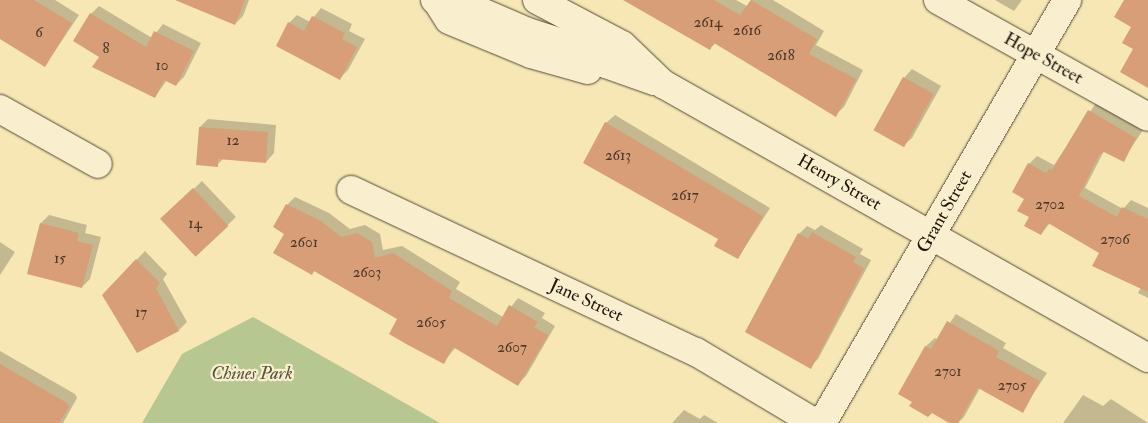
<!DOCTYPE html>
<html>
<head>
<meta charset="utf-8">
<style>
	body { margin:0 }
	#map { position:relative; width:1148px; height:423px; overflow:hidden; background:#f6e7b4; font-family:"IM FELL Double Pica",serif }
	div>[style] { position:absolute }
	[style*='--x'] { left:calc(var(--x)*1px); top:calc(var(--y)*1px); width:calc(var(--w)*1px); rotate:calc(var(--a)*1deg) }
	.green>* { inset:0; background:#b6c792 }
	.shadow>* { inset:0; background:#0003 }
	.building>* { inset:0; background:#d89e78; transform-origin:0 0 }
	.roads { filter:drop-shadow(0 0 1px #534a37) drop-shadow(0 0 1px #534a37) }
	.minor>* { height:28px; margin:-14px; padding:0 14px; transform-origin:14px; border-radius:14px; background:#f9efce }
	span { translate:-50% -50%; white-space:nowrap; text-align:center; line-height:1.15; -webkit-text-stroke:4.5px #f9efce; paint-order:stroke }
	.number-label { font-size:15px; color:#4c3728 }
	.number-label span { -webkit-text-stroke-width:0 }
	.street-label { font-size:18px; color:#1d150d }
	.park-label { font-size:18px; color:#53533c; font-style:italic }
</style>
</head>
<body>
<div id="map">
	<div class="green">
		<div style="clip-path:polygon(253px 317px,440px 423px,142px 423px,182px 354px)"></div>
	</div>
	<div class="shadow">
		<div style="clip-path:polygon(0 0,55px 0,79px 15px,45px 66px,0 38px)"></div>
		<div style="clip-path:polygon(177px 0,249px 0,243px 16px,235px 24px)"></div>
		<div style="clip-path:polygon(626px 0,736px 0,747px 6px,751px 0,773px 0,824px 31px,816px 45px,863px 70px,844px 107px,835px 115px,716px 43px,709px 49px)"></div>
		<div style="clip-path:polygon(995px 0,1022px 0,1014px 11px)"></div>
		<div style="clip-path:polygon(99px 6px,152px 38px,163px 24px,201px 43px,184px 77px,176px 85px,167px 80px,155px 97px,100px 57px,91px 14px)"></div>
		<div style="clip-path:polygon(321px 8px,352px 24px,349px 31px,365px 39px,348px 70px,340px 78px,289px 23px,297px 15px,310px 22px)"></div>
		<div style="clip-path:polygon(912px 69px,941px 86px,912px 138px,903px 146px,904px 78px)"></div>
		<div style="clip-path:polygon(1096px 103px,1143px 130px,1123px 160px,1104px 151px,1085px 188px,1123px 209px,1131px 200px,1148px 208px,1148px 302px,1148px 298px,1138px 293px,1141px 287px,1100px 253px,1050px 223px,1041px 234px,1030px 217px,1026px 198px,1029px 164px,1037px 156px,1054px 165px)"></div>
		<div style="clip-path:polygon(615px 115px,770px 208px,738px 258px,720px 238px,584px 163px,606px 123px)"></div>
		<div style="clip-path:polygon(208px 119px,276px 125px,274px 153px,266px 162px,224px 158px,217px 165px,200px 127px)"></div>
		<div style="clip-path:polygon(202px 181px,236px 217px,196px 256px,178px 204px)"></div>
		<div style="clip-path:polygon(295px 197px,329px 213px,350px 229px,365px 225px,380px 234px,383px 250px,402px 246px,460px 282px,456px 289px,503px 317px,518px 298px,545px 313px,542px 318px,555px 326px,526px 376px,518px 384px,456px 347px,443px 363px,399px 319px,315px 270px,312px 273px,285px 233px,287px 205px)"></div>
		<div style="clip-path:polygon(49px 215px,87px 225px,85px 233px,101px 237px,90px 279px,82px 287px,41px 223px)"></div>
		<div style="clip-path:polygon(821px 225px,863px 249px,860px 254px,871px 260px,818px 359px,810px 367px,799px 234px,807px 226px,815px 230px)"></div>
		<div style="clip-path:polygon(0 242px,15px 252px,0 275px)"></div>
		<div style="clip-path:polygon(145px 251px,167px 274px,163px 279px,187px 322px,179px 330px,138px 351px,103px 295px)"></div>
		<div style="clip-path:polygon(956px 314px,1006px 343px,1003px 348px,1047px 373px,1022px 411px,980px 388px,964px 417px,958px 423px,952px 423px,900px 393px,926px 346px,935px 338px,938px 340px)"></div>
		<div style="clip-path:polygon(0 351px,75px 394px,77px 398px,63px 423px,0 423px)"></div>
		<div style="clip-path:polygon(1083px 395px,1103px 406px,1111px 399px,1148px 423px,1063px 423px)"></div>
		<div style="clip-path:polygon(684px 410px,700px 419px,704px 415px,718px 423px,672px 423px)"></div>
	</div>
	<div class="building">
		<div style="clip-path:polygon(0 0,34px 0,72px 23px,45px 67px,0 39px)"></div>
		<div style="clip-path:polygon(175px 0,245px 0,235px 25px)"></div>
		<div style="clip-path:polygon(623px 0,714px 0,740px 15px,751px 0,817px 39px,809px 54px,856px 79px,836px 117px,714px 43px,710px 50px)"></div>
		<div style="clip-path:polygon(1124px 0,1148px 0,1148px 88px,1120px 72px,1133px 49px,1122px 43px,1131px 27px,1114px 17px)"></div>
		<div style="clip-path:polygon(90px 13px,146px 47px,154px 31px,194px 51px,176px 86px,164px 80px,155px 98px,92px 67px,99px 57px,73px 41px)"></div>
		<div style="clip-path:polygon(312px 16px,345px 33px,342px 39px,357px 47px,340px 80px,276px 46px,288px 22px,304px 31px)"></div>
		<div style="left:903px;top:77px;width:35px;height:61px;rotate:29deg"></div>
		<div style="clip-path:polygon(1088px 110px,1136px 138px,1124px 162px,1104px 152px,1099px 155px,1079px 196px,1117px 217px,1122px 207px,1148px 219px,1148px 292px,1092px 266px,1099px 253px,1048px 223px,1041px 235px,1024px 226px,1029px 217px,1017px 211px,1024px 199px,1012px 192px,1028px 163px,1046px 173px,1049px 169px,1052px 170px)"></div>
		<div style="clip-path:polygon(605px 122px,763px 216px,738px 259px,714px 246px,718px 239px,583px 163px)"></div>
		<div style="clip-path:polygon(199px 127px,268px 132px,266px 163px,218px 159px,218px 167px,196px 165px)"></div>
		<div style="left:193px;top:188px;width:52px;height:45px;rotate:47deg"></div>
		<div style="clip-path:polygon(286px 204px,321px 221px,341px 237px,357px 233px,372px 242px,375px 258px,393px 253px,452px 291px,449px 298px,497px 326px,509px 305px,538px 322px,534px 327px,548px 335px,518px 386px,453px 347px,444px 364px,408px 345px,389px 334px,397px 319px,314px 271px,312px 275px,273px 253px,284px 234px,273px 227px)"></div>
		<div style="clip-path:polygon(40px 223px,79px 233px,77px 241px,93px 245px,82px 288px,27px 274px)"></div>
		<div style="clip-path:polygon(812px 232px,856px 257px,853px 262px,864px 268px,811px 369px,745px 332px,798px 233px,808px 239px)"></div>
		<div style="clip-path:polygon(136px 259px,160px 283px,156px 288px,179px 331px,137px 353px,102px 295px)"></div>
		<div style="clip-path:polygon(947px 321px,999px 351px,996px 357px,1040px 381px,1023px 413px,978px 388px,958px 423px,949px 423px,932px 413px,928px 417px,909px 406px,912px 402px,898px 394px,925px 346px,931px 349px)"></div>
		<div style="clip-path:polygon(0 364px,67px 403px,69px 407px,59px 423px,0 423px)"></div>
	</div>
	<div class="roads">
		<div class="minor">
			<div style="--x:435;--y:0;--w:26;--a:7"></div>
			<div style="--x:461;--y:3;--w:73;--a:23.4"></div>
			<div style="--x:528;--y:32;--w:69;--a:17.7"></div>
			<div style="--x:594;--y:53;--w:16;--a:43"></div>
			<div style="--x:606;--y:64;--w:51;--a:19.5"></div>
			<div style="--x:537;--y:0;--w:96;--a:27.9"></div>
			<div style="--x:622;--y:45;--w:57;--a:43.6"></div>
			<div style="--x:663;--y:84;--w:557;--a:29.46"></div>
			<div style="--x:938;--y:0;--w:240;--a:29.1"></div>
			<div style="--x:437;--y:1;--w:22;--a:58"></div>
			<div style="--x:449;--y:20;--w:89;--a:22.5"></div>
			<div style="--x:531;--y:54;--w:59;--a:15.7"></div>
			<div style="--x:0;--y:109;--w:112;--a:29.3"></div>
			<div style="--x:351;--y:190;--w:381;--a:25.2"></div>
			<div style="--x:696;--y:352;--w:139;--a:30.8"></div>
			<div style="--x:822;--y:423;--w:489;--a:-59.9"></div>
		</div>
	</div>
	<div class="number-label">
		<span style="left:708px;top:23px">2614</span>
		<span style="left:747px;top:31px">2616</span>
		<span style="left:39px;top:33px">6</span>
		<span style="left:106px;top:49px">8</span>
		<span style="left:781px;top:56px">2618</span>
		<span style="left:162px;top:66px">10</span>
		<span style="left:233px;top:141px">12</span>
		<span style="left:618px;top:156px">2613</span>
		<span style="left:685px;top:196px">2617</span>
		<span style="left:1050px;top:205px">2702</span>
		<span style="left:195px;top:224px">14</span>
		<span style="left:1115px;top:240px">2706</span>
		<span style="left:304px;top:243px">2601</span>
		<span style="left:60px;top:259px">15</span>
		<span style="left:367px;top:273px">2603</span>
		<span style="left:141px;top:313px">17</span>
		<span style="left:431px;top:323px">2605</span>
		<span style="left:512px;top:348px">2607</span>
		<span style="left:948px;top:372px">2701</span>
		<span style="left:1012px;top:386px">2705</span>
	</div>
	<div class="street-label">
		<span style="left:1043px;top:59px;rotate:29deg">Hope Street</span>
		<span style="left:839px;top:183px;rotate:30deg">Henry Street</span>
		<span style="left:945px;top:212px;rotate:-60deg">Grant Street</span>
		<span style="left:586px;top:301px;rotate:25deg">Jane Street</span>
	</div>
	<div class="park-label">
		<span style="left:252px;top:374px">Chines Park</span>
	</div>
</div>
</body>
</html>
